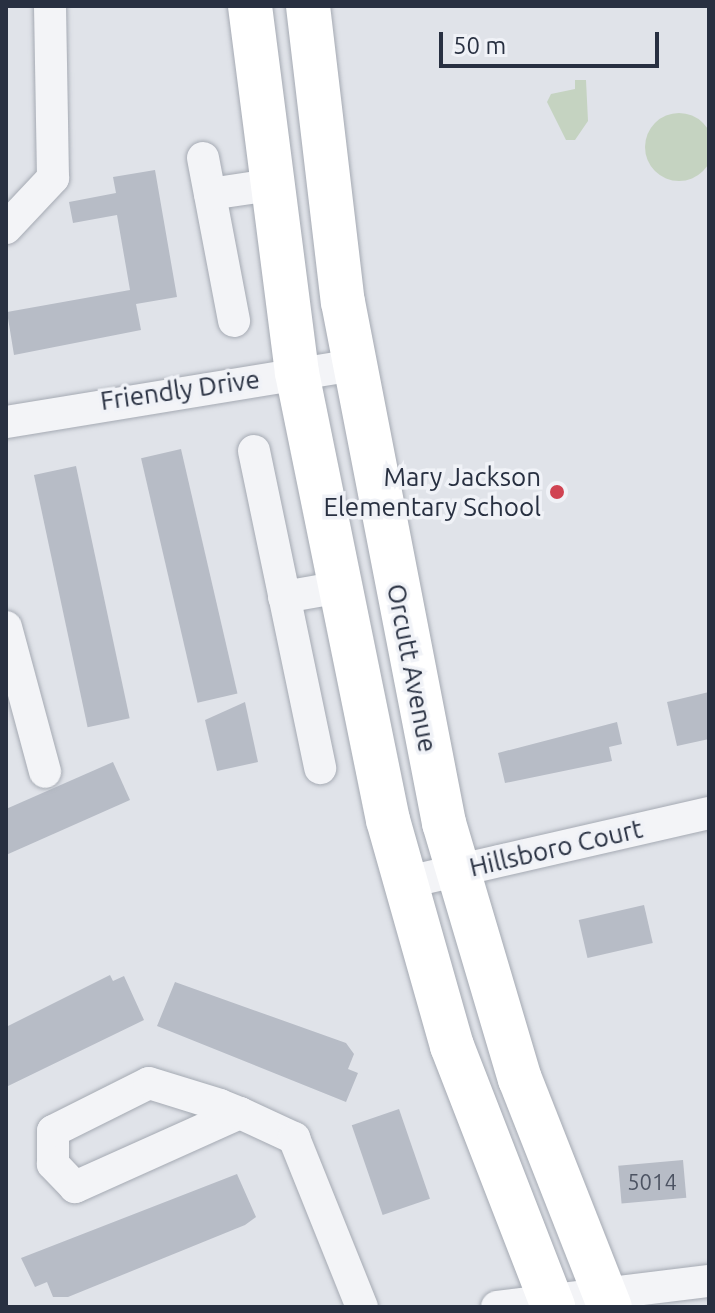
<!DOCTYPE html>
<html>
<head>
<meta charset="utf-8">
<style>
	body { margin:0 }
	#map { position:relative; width:715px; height:1313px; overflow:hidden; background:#e0e3e9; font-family:Ubuntu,sans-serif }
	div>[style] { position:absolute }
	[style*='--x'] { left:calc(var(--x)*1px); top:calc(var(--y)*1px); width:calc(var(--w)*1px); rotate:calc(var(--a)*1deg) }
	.green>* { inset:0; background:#c5d3c1 }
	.round { border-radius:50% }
	.building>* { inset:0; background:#b7bcc6; transform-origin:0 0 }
	.roads { filter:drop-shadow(0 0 2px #a5aab3) drop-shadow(0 0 2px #a5aab3) }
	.street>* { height:32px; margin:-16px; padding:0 16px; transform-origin:16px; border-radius:16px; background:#f3f4f7 }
	.secondary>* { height:44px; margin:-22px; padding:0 22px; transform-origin:22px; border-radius:22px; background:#fff }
	.dots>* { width:22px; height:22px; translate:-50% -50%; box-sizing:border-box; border:4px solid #f0f2f7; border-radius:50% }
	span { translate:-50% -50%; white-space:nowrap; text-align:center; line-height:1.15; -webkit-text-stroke:7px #f0f2f7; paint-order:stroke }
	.number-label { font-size:22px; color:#4c5362 }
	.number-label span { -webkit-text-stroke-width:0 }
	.street-label { font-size:26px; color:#283041 }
	.poi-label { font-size:26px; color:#283041 }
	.right { translate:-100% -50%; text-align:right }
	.frame { position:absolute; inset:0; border:8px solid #283041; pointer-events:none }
	.scale { position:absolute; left:439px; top:32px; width:220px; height:36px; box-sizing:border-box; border:4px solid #283041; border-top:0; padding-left:10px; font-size:24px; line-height:28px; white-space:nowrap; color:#283041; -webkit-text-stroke:6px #f0f2f7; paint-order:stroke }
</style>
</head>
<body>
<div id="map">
	<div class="green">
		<div style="clip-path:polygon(575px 80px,586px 80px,588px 121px,575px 140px,566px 140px,547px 102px,551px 94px,575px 89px)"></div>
		<div class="round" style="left:645px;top:113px;width:68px;height:68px"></div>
	</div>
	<div class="building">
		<div style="clip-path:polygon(155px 170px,177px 297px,136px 304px,141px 330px,14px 355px,7px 312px,130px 290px,117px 215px,73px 223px,69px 202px,116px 193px,113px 177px)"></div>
		<div style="left:181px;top:449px;width:251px;height:41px;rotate:77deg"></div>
		<div style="left:76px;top:466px;width:258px;height:43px;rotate:78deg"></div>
		<div style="clip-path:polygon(709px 692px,709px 739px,677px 746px,667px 702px)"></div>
		<div style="clip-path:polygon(245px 702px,258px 762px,217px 771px,205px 720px)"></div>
		<div style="clip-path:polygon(617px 722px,622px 744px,609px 747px,612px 761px,505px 783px,498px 753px)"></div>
		<div style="clip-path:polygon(113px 762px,130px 800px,6px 855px,6px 809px)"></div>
		<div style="left:644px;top:905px;width:39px;height:67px;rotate:77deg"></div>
		<div style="clip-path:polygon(110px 975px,113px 981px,124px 976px,144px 1020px,6px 1087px,6px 1027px)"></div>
		<div style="clip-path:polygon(175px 982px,346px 1043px,354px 1054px,348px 1069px,358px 1073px,346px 1102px,157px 1026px)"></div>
		<div style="left:399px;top:1109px;width:95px;height:50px;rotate:71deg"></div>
		<div style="left:683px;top:1160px;width:38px;height:65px;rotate:85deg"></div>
		<div style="clip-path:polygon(237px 1174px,256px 1217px,245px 1225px,68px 1297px,53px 1297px,47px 1282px,35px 1287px,21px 1258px)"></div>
	</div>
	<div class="roads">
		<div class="street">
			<div style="--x:203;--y:158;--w:166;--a:79.2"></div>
			<div style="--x:210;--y:194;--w:62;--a:-8.4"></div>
			<div style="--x:6;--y:228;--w:69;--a:-46.8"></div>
			<div style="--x:53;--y:178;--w:172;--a:-91"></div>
			<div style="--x:6;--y:422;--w:354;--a:-9.3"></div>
			<div style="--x:254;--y:451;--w:324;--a:78.2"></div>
			<div style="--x:284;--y:597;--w:52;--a:-10"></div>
			<div style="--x:6;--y:627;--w:150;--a:74.9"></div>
			<div style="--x:403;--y:883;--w:314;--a:-12.9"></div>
			<div style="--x:240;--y:1113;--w:181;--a:155.8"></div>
			<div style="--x:75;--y:1187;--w:32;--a:-134"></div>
			<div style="--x:53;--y:1164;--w:33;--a:-90"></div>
			<div style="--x:53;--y:1131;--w:107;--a:-26.6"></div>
			<div style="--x:149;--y:1083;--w:74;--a:17.2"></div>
			<div style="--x:220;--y:1105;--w:22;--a:22"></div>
			<div style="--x:240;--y:1113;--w:60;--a:24.8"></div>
			<div style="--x:294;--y:1138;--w:182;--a:68.1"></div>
			<div style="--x:497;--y:1307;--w:214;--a:-7"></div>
		</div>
		<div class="secondary">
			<div style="--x:250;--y:6;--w:370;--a:82.7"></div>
			<div style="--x:297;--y:373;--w:456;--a:78.5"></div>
			<div style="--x:388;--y:820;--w:235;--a:74.2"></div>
			<div style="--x:452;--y:1046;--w:280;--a:68.8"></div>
			<div style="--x:308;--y:6;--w:298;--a:83.3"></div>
			<div style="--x:343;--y:302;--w:531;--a:79.03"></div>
			<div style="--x:444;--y:823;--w:267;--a:73.5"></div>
			<div style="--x:520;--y:1079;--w:245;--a:68.5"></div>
		</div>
	</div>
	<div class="dots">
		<div style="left:557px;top:492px;background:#d04352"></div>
	</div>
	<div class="number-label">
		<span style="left:652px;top:1182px">5014</span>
	</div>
	<div class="street-label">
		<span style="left:180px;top:390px;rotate:-8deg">Friendly Drive</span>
		<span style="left:412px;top:668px;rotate:79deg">Orcutt Avenue</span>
		<span style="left:556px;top:848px;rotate:-13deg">Hillsboro Court</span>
	</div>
	<div class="poi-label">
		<span class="right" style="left:541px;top:492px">Mary Jackson<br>Elementary School</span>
	</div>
	<div class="frame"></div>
	<div class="scale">50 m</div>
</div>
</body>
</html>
